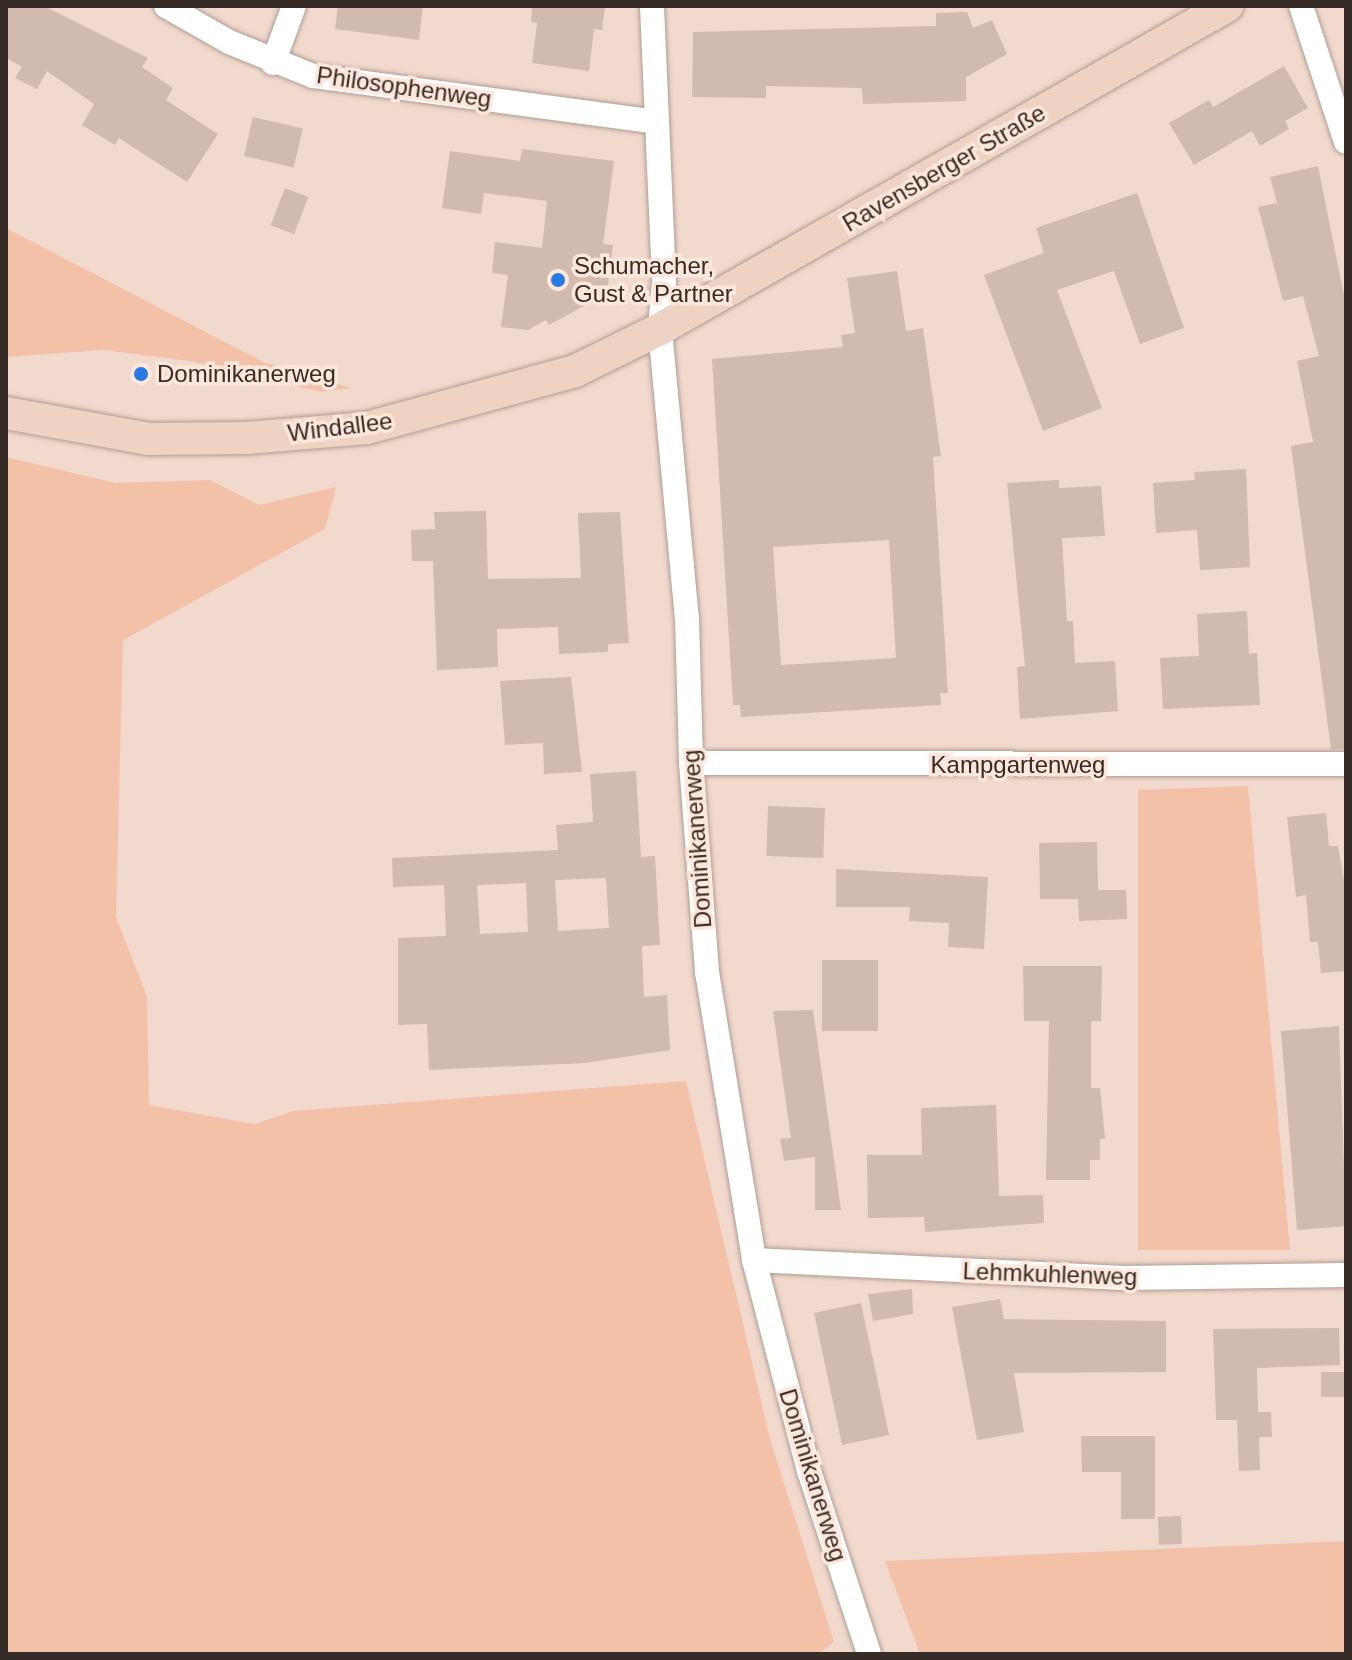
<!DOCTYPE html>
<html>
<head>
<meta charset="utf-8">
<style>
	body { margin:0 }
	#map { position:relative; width:1352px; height:1660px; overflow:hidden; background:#f1d9ce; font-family:Helvetica,sans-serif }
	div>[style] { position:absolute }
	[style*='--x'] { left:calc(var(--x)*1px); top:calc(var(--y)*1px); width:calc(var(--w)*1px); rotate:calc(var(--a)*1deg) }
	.green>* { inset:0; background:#f3c1a8 }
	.building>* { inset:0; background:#d1baae; transform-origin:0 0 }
	.roads { filter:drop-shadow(0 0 2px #b29c91) drop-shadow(0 0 2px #b29c91) }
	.minor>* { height:24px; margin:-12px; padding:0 12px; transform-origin:12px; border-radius:12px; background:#fff }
	.secondary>* { height:32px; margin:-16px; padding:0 16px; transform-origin:16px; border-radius:16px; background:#eed3c4 }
	.dots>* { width:22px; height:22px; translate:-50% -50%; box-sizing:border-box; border:4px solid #ffe6db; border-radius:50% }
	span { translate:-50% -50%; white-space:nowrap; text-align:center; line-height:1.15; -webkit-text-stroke:7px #ffe6db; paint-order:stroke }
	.street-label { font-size:24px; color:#352c27 }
	.poi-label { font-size:24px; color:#352c27 }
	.left { translate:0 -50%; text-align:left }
	.frame { position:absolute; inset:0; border:8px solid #352c27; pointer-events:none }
</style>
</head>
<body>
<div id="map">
	<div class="green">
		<div style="clip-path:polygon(6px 228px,263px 362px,351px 388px,321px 392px,190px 361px,103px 350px,6px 357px)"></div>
		<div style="clip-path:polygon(6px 457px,115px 483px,210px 480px,259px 505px,336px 487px,325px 529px,123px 640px,116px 917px,147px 997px,149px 1105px,254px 1124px,293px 1111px,686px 1081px,770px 1439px,834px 1642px,818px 1654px,6px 1654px)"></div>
		<div style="clip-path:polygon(1248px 786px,1290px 1250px,1138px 1250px,1138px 790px)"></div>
		<div style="clip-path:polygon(1346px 1541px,1346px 1654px,920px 1654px,885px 1561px)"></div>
	</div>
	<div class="building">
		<div style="clip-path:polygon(6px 6px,44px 6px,148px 58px,142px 67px,173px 88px,166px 100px,218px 134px,187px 182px,119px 138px,115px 145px,82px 125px,94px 104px,47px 71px,37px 89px,15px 78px,22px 67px,6px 58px)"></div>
		<div style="clip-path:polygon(338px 6px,423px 6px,419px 40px,335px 29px)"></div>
		<div style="clip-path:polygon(532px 6px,605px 8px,602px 30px,594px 29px,589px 71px,532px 63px,537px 23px,531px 22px)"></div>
		<div style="clip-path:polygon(967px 12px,973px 28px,992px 20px,1007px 54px,966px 77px,966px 101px,863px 104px,862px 88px,766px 86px,766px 98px,692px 97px,693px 32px,936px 26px,936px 13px)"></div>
		<div style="clip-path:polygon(1284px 66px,1308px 108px,1285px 121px,1289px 129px,1260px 146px,1252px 131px,1194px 165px,1169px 123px,1209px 100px,1213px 107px)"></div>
		<div style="left:253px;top:117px;width:51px;height:40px;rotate:13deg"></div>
		<div style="clip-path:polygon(522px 149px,614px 161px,603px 244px,613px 245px,608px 285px,589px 296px,593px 301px,549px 325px,546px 320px,528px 330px,501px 327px,508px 275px,492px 273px,495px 242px,542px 248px,547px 201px,484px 193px,481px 214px,442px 208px,450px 151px,520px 161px)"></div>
		<div style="clip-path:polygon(1318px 166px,1346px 305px,1346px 749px,1331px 749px,1291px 446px,1313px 442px,1297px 361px,1319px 356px,1303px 296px,1283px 301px,1258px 207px,1277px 203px,1270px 177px)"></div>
		<div style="left:285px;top:188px;width:25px;height:40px;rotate:21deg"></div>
		<div style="clip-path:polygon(1137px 193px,1184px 328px,1140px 344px,1114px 271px,1057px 290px,1102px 408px,1043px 431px,984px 275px,1044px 253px,1036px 228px)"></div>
		<div style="clip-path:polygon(evenodd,897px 271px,906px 331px,923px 328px,941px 456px,933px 457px,948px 693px,940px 693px,941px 705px,741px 717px,740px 705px,733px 705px,712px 359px,843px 347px,841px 335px,855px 333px,847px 278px,897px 271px,889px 540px,896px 658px,781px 665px,773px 547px,889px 540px)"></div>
		<div style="clip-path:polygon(1246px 469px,1250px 567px,1200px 570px,1197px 530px,1156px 533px,1153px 483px,1195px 480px,1194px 472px)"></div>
		<div style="clip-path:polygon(1059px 480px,1059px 488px,1101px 486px,1105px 536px,1062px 538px,1067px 621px,1073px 621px,1075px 663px,1115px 661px,1118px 711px,1020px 719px,1017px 667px,1025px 666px,1007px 483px)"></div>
		<div style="clip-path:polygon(486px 511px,488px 579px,581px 578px,578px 513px,620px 512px,629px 643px,608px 644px,608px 652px,559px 654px,558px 627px,497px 629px,498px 667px,437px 670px,433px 561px,412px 561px,411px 530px,435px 529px,434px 512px)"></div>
		<div style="clip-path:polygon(1247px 611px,1249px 654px,1257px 653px,1260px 705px,1163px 709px,1160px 658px,1199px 656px,1197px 614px)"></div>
		<div style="clip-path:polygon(571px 677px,582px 772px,544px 774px,543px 743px,505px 745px,500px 681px)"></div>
		<div style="clip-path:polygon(evenodd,636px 771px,641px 857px,655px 856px,660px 945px,642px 946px,644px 997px,667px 995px,670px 1050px,585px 1063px,429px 1070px,427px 1024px,398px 1025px,398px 938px,446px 936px,444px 885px,393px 887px,392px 858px,558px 850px,556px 825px,593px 822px,590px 774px,636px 771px,606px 878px,609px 928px,558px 931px,555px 880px,606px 878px,636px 771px,526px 883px,528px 932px,480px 934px,477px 885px,526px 883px)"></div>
		<div style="left:768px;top:806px;width:57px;height:50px;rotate:2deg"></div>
		<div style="clip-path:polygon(1326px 813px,1329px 846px,1338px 846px,1346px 891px,1346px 971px,1321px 973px,1318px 942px,1310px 942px,1306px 895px,1296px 897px,1287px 817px)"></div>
		<div style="clip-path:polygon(1097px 842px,1098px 890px,1126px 890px,1127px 919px,1079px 921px,1078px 899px,1040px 899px,1039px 843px)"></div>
		<div style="clip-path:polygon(836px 869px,988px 877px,984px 949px,948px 947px,949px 923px,909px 921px,910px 907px,836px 907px)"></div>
		<div style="left:822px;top:960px;width:56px;height:71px"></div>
		<div style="clip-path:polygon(1023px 966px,1102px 966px,1101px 1021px,1091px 1021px,1091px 1088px,1100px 1088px,1105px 1139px,1100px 1139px,1100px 1160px,1090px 1160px,1090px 1180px,1046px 1180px,1049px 1021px,1024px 1021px)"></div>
		<div style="clip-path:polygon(813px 1010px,829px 1124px,841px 1210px,815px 1210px,815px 1157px,784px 1161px,780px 1139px,791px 1138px,773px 1011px)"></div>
		<div style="clip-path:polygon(1339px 1026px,1346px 1226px,1297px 1230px,1281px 1031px)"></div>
		<div style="clip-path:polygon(996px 1105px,999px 1196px,1043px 1195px,1044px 1223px,925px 1232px,924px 1217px,868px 1218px,867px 1155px,922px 1155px,921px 1108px)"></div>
		<div style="clip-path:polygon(912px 1289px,913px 1314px,873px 1321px,868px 1294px)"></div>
		<div style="clip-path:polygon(1000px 1299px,1004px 1319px,1166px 1321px,1166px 1372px,1014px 1373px,1024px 1432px,977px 1440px,952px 1307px)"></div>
		<div style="left:861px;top:1303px;width:135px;height:48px;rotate:78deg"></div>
		<div style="clip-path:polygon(1339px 1328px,1340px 1365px,1257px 1368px,1258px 1412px,1271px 1412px,1272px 1437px,1259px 1437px,1260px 1470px,1239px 1471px,1237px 1420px,1216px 1420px,1213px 1329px)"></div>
		<div style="left:1346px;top:1372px;width:25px;height:25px;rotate:90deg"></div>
		<div style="clip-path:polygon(1081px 1436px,1155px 1436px,1155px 1519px,1121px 1519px,1121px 1472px,1082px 1472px)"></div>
		<div style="left:1181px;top:1516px;width:28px;height:23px;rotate:88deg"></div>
	</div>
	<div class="roads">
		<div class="minor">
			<div style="--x:166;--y:6;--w:73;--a:29.7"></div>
			<div style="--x:229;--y:42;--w:91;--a:22"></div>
			<div style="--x:313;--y:76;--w:346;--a:7.6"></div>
			<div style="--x:652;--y:6;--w:275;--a:87.5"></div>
			<div style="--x:664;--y:281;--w:48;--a:94.8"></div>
			<div style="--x:660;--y:329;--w:290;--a:84.7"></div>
			<div style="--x:687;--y:618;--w:145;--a:88.4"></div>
			<div style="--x:691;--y:763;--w:210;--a:85.6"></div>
			<div style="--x:707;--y:972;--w:292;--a:80.7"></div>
			<div style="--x:754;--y:1260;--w:218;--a:75.4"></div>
			<div style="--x:809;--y:1471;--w:193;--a:71.8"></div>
			<div style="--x:1301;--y:6;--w:143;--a:71.7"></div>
			<div style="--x:273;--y:63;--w:61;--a:-69.8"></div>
			<div style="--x:691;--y:763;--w:655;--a:0.09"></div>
			<div style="--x:754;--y:1260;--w:370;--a:2.8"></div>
			<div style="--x:1124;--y:1278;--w:222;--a:-0.8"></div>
		</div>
		<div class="secondary">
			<div style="--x:6;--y:413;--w:145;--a:10.3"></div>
			<div style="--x:149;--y:439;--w:98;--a:-0.6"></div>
			<div style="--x:247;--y:438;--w:120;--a:-4.8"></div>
			<div style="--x:367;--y:428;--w:216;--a:-15.3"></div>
			<div style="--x:575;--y:371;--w:95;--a:-26.3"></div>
			<div style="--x:660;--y:329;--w:653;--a:-29.67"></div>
		</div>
	</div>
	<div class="dots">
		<div style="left:558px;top:280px;background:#2978e4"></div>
		<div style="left:141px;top:374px;background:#2978e4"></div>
	</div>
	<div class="street-label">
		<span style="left:404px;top:87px;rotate:8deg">Philosophenweg</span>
		<span style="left:944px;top:168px;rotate:-30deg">Ravensberger Straße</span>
		<span style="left:340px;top:427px;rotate:-7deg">Windallee</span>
		<span style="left:1018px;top:765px">Kampgartenweg</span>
		<span style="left:697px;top:839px;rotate:-94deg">Dominikanerweg</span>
		<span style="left:1050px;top:1274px;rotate:2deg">Lehmkuhlenweg</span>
		<span style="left:813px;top:1475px;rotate:73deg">Dominikanerweg</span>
	</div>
	<div class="poi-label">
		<span class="left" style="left:574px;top:280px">Schumacher,<br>Gust &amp; Partner</span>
		<span class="left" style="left:157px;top:374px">Dominikanerweg</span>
	</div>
	<div class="frame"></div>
</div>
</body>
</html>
